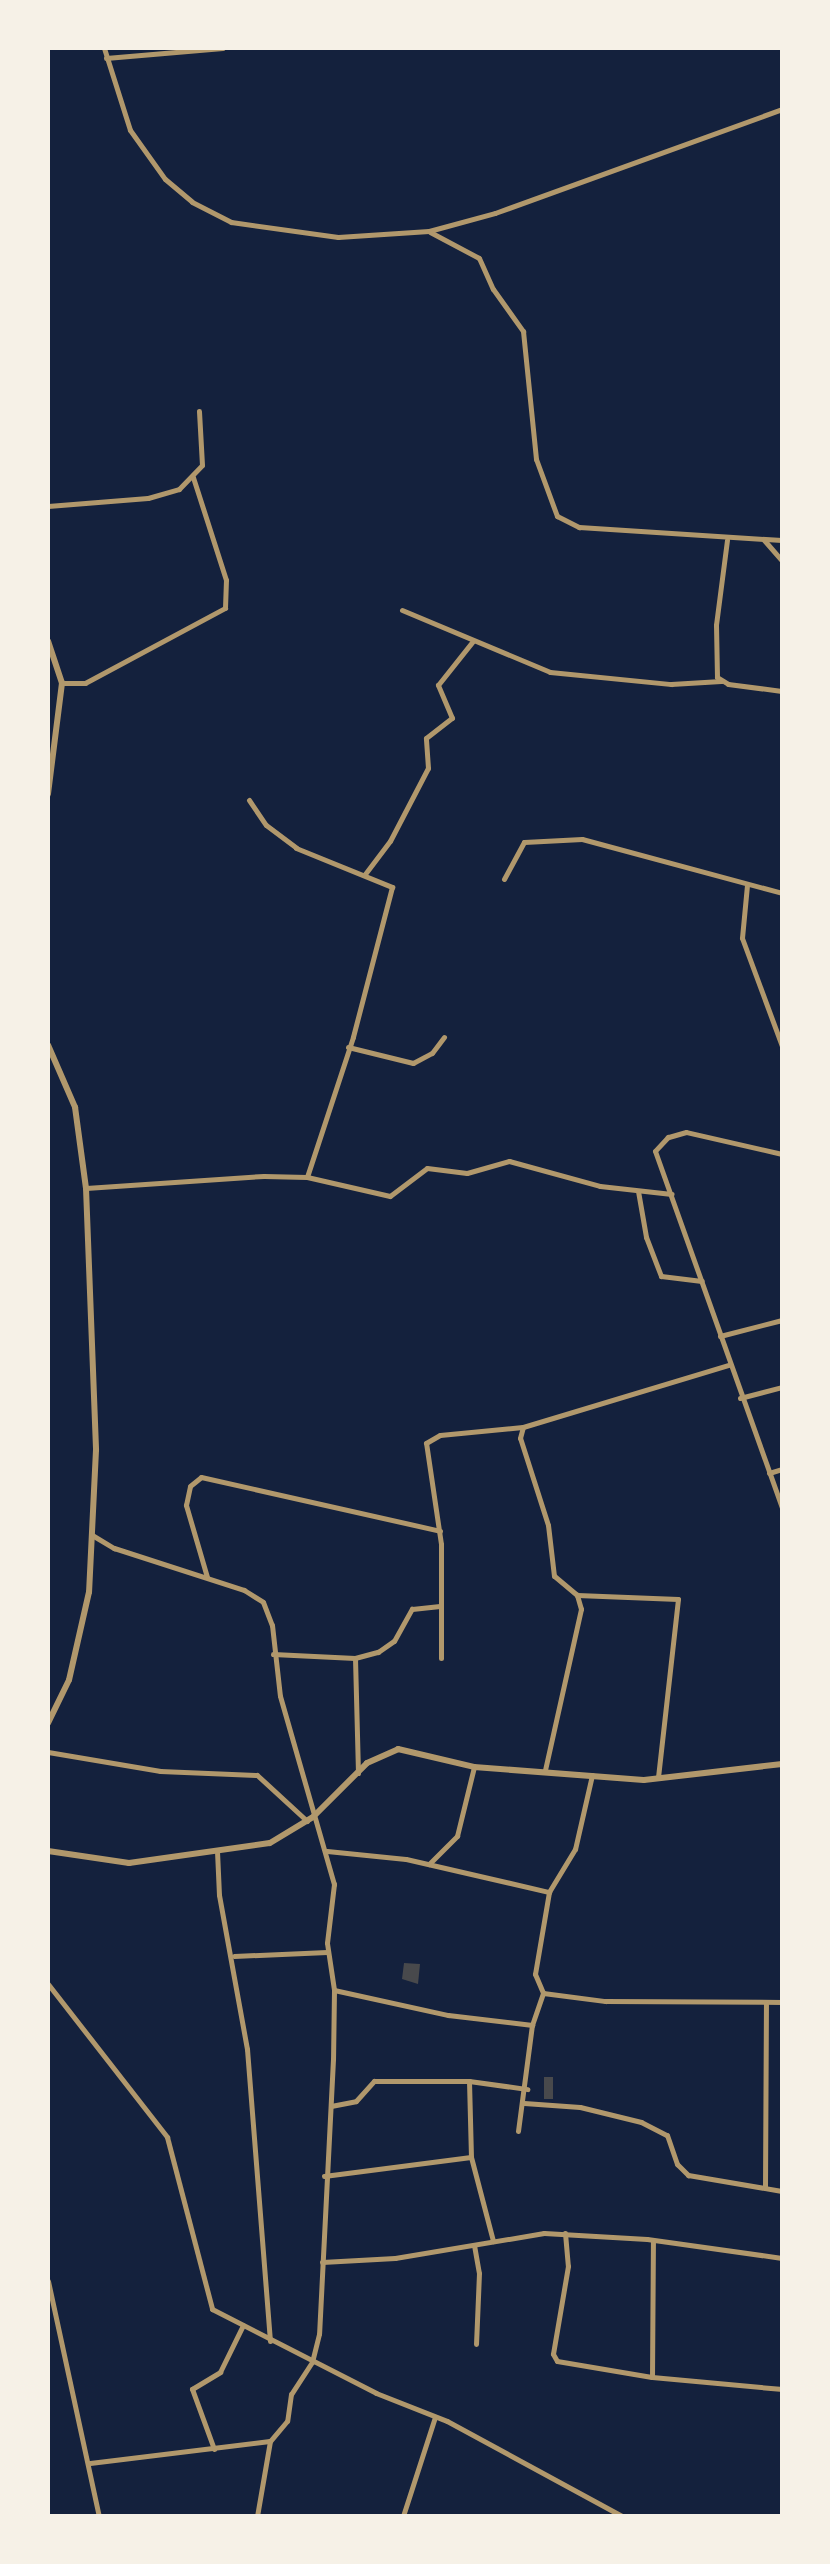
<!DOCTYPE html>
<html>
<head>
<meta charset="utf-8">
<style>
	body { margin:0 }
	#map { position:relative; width:830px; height:2564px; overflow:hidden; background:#14213d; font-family:Overpass,sans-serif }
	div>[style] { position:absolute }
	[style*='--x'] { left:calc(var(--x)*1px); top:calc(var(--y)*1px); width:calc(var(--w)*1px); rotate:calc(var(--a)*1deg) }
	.building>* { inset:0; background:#48494c; transform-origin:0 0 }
	.minor>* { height:5px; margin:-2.5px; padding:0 2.5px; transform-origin:2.5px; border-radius:2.5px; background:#b1986c }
	.tertiary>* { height:6px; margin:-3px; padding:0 3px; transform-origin:3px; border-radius:3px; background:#b1986c }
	span { translate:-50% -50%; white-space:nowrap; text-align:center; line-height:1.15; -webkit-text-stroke:8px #f6f1e7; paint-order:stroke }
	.frame { position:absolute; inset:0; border:50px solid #f6f1e7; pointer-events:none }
</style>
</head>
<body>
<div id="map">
	<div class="building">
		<div style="clip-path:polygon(404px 1963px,420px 1964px,418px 1984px,402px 1979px)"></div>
		<div style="left:544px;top:2077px;width:9px;height:22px"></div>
	</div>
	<div class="minor">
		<div style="--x:104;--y:48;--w:86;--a:72.4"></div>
		<div style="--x:130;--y:130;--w:60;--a:54.5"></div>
		<div style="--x:165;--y:179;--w:35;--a:40"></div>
		<div style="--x:192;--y:202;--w:44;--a:27.1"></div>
		<div style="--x:231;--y:222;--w:108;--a:8"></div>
		<div style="--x:338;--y:237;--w:91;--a:-3.8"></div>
		<div style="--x:429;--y:231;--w:68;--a:-15.3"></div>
		<div style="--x:495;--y:213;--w:305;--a:-19.9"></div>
		<div style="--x:106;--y:58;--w:117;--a:-4.9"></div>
		<div style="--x:430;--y:232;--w:55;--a:28"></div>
		<div style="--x:479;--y:258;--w:34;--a:66"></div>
		<div style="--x:493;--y:289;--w:52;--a:54.5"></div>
		<div style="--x:523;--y:331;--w:129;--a:84.2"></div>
		<div style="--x:536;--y:459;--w:61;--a:69.8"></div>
		<div style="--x:557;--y:516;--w:25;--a:27"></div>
		<div style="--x:579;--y:527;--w:203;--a:3.7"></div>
		<div style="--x:48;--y:506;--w:100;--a:-4.6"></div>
		<div style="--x:148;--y:498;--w:32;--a:-16"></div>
		<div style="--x:179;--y:489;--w:33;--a:-46"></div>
		<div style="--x:202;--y:465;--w:54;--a:-93.2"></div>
		<div style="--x:727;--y:540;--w:86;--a:97.4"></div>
		<div style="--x:716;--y:625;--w:52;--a:88.9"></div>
		<div style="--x:717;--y:677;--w:13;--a:32"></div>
		<div style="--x:728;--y:684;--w:54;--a:7.4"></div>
		<div style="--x:764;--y:540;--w:28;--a:49"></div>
		<div style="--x:402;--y:610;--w:160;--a:22.7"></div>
		<div style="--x:550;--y:672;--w:122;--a:5.7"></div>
		<div style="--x:671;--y:684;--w:50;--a:-3.4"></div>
		<div style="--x:62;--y:683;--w:23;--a:0"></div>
		<div style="--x:85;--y:683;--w:159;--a:-28.2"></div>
		<div style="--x:225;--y:608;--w:28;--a:-88"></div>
		<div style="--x:226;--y:580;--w:108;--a:-107.8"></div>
		<div style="--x:249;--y:800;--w:30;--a:56"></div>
		<div style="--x:266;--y:825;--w:38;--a:37"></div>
		<div style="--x:296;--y:848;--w:104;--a:22.1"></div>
		<div style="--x:392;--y:887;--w:155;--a:104.6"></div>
		<div style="--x:353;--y:1037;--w:147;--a:108.2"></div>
		<div style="--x:365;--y:874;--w:41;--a:-52.9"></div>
		<div style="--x:390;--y:841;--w:82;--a:-62.5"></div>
		<div style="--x:428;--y:768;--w:30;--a:-94"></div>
		<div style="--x:426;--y:738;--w:33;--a:-38"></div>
		<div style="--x:452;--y:718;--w:36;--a:-113"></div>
		<div style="--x:438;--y:685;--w:56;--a:-51.5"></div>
		<div style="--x:504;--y:879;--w:42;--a:-61.6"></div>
		<div style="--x:524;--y:842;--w:58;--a:-3"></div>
		<div style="--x:582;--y:839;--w:207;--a:15.1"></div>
		<div style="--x:747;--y:885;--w:53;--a:95.4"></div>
		<div style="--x:742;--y:938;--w:115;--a:69.7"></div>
		<div style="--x:348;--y:1047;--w:67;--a:13.8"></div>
		<div style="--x:413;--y:1063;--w:21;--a:-28"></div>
		<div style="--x:432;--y:1053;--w:20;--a:-53"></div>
		<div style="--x:782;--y:1154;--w:98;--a:-167.1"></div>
		<div style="--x:686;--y:1132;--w:19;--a:164"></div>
		<div style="--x:668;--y:1137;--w:19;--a:133"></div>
		<div style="--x:655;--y:1151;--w:379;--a:70.4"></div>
		<div style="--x:86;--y:1188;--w:178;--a:-3.9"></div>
		<div style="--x:264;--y:1176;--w:43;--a:1.3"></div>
		<div style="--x:307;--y:1177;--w:85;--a:12.9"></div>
		<div style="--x:390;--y:1196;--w:46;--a:-37.1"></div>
		<div style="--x:427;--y:1168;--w:40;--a:7.1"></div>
		<div style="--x:467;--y:1173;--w:44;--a:-15.9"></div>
		<div style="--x:509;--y:1161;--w:94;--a:15.4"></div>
		<div style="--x:600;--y:1186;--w:72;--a:6.3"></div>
		<div style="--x:638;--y:1191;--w:47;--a:80.1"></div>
		<div style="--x:646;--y:1237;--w:42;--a:69"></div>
		<div style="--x:661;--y:1276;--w:41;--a:7"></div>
		<div style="--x:720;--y:1336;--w:64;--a:-14.5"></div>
		<div style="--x:740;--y:1398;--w:43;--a:-14.7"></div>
		<div style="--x:769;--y:1473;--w:14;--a:-17"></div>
		<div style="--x:92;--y:1535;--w:26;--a:31"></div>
		<div style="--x:114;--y:1548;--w:137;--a:17.9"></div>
		<div style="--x:244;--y:1590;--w:22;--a:32"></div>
		<div style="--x:263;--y:1602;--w:25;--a:69"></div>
		<div style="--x:272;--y:1625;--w:71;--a:83.6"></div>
		<div style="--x:280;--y:1696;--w:196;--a:74"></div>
		<div style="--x:334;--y:1884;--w:59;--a:96.8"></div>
		<div style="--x:327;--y:1943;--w:48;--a:81.5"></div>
		<div style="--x:334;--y:1990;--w:69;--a:90.8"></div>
		<div style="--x:333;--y:2059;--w:275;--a:92.9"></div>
		<div style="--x:319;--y:2334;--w:29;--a:104"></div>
		<div style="--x:312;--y:2362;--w:38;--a:123"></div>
		<div style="--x:291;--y:2394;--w:27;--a:98"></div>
		<div style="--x:287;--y:2421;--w:26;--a:130"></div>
		<div style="--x:270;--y:2441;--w:76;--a:99.8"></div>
		<div style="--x:207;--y:1577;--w:75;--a:-106.3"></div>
		<div style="--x:186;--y:1505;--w:19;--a:-78"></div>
		<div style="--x:190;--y:1486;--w:14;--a:-39"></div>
		<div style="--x:201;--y:1477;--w:245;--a:12.7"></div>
		<div style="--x:577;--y:1595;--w:101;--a:2.3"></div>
		<div style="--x:678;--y:1599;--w:180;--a:96.4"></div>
		<div style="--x:273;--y:1654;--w:82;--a:2.8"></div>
		<div style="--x:355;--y:1658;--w:24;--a:-15"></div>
		<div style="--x:378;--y:1652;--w:19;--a:-35"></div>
		<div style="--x:394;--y:1641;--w:37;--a:-61"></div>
		<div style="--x:412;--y:1609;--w:28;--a:-6"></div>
		<div style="--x:355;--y:1658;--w:115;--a:88.5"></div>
		<div style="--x:441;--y:1658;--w:114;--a:-90"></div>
		<div style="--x:441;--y:1544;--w:102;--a:-98.4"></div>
		<div style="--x:426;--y:1443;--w:16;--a:-30"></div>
		<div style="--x:440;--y:1435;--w:83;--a:-5.5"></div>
		<div style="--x:48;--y:1752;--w:114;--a:9.6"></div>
		<div style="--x:160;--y:1771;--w:97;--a:2.4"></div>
		<div style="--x:257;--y:1775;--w:68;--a:42.6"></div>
		<div style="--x:545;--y:1770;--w:165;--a:-77.4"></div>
		<div style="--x:581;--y:1609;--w:15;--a:-106"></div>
		<div style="--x:577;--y:1595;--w:30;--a:-140"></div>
		<div style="--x:554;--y:1576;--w:51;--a:-96.7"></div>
		<div style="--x:548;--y:1525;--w:91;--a:-107.8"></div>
		<div style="--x:520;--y:1438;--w:11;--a:-75"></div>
		<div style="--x:523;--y:1427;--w:214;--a:-16.8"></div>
		<div style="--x:592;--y:1775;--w:76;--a:102.9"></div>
		<div style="--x:575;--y:1849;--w:50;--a:121.2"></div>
		<div style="--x:549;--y:1892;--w:83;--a:99.7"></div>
		<div style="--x:535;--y:1974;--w:21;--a:67"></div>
		<div style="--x:543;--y:1993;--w:63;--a:7.4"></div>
		<div style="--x:605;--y:2001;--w:177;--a:0.3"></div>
		<div style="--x:217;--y:1851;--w:44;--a:87.4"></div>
		<div style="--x:219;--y:1895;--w:157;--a:79.7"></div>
		<div style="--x:247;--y:2049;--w:293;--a:85.5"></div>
		<div style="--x:327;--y:1851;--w:79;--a:5.8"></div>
		<div style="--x:406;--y:1859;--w:147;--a:13"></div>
		<div style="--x:429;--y:1864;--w:40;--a:-45"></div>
		<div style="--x:457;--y:1836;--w:71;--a:-76.2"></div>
		<div style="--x:234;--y:1956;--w:93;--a:-2.5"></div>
		<div style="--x:48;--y:1984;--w:194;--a:52.1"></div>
		<div style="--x:167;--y:2137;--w:178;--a:75.3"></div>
		<div style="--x:212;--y:2309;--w:184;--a:27.1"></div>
		<div style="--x:376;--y:2393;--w:76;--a:21.5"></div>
		<div style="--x:447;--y:2421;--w:199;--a:28.5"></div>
		<div style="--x:334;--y:1990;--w:117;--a:12.4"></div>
		<div style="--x:448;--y:2015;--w:85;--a:6.8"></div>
		<div style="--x:469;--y:2081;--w:76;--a:88.5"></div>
		<div style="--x:471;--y:2157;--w:87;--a:75.3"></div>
		<div style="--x:524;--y:2103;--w:56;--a:4.1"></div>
		<div style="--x:580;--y:2107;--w:63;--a:13.8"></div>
		<div style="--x:641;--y:2122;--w:29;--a:27"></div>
		<div style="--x:667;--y:2135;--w:31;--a:71"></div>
		<div style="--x:677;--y:2164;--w:16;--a:45"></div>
		<div style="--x:688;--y:2175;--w:95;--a:9.7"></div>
		<div style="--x:331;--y:2106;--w:25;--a:-11"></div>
		<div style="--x:356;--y:2101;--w:27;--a:-48"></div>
		<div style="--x:374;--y:2081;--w:95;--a:0"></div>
		<div style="--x:469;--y:2081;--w:59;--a:7.9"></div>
		<div style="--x:518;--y:2131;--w:107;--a:-82.5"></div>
		<div style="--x:532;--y:2025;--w:34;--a:-71"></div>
		<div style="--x:324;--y:2176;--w:148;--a:-7.4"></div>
		<div style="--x:765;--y:2188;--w:186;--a:-89.7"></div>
		<div style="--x:565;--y:2233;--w:33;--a:85"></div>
		<div style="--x:568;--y:2266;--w:89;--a:99.7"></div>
		<div style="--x:553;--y:2354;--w:8;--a:60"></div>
		<div style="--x:557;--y:2361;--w:96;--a:9.6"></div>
		<div style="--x:652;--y:2377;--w:131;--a:5.3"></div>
		<div style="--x:474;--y:2245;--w:28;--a:80"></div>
		<div style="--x:479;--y:2273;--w:71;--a:92.4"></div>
		<div style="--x:322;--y:2262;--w:73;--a:-3.1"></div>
		<div style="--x:395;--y:2258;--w:151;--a:-9.5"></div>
		<div style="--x:544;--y:2233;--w:103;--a:3.3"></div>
		<div style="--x:647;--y:2239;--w:136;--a:8"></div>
		<div style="--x:48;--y:2281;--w:240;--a:77.8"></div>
		<div style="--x:652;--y:2377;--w:136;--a:-89.6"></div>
		<div style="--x:214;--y:2449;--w:64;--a:-110.1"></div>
		<div style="--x:192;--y:2389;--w:33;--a:-31"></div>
		<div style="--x:220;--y:2372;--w:52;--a:-63.9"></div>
		<div style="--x:90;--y:2463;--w:181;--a:-7"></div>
		<div style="--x:403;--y:2516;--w:104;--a:-72.1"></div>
	</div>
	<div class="tertiary">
		<div style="--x:48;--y:641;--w:44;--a:71.6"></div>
		<div style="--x:62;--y:683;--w:112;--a:97.2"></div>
		<div style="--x:48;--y:1045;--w:68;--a:66.5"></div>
		<div style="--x:75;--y:1107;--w:82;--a:82.3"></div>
		<div style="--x:86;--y:1188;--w:262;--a:87.8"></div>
		<div style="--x:96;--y:1450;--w:142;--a:92.8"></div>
		<div style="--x:89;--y:1592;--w:90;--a:102.8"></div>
		<div style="--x:69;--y:1680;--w:48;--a:116"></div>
		<div style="--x:48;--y:1851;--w:82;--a:8.4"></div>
		<div style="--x:129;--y:1863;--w:142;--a:-8.1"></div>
		<div style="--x:270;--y:1843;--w:50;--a:-31.2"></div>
		<div style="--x:313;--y:1817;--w:76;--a:-45"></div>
		<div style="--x:367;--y:1763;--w:34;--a:-24"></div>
		<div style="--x:398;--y:1749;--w:78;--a:13.3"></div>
		<div style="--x:474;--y:1767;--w:170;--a:4.4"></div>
		<div style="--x:644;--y:1780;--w:139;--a:-6.6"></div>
	</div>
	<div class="frame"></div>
</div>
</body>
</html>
